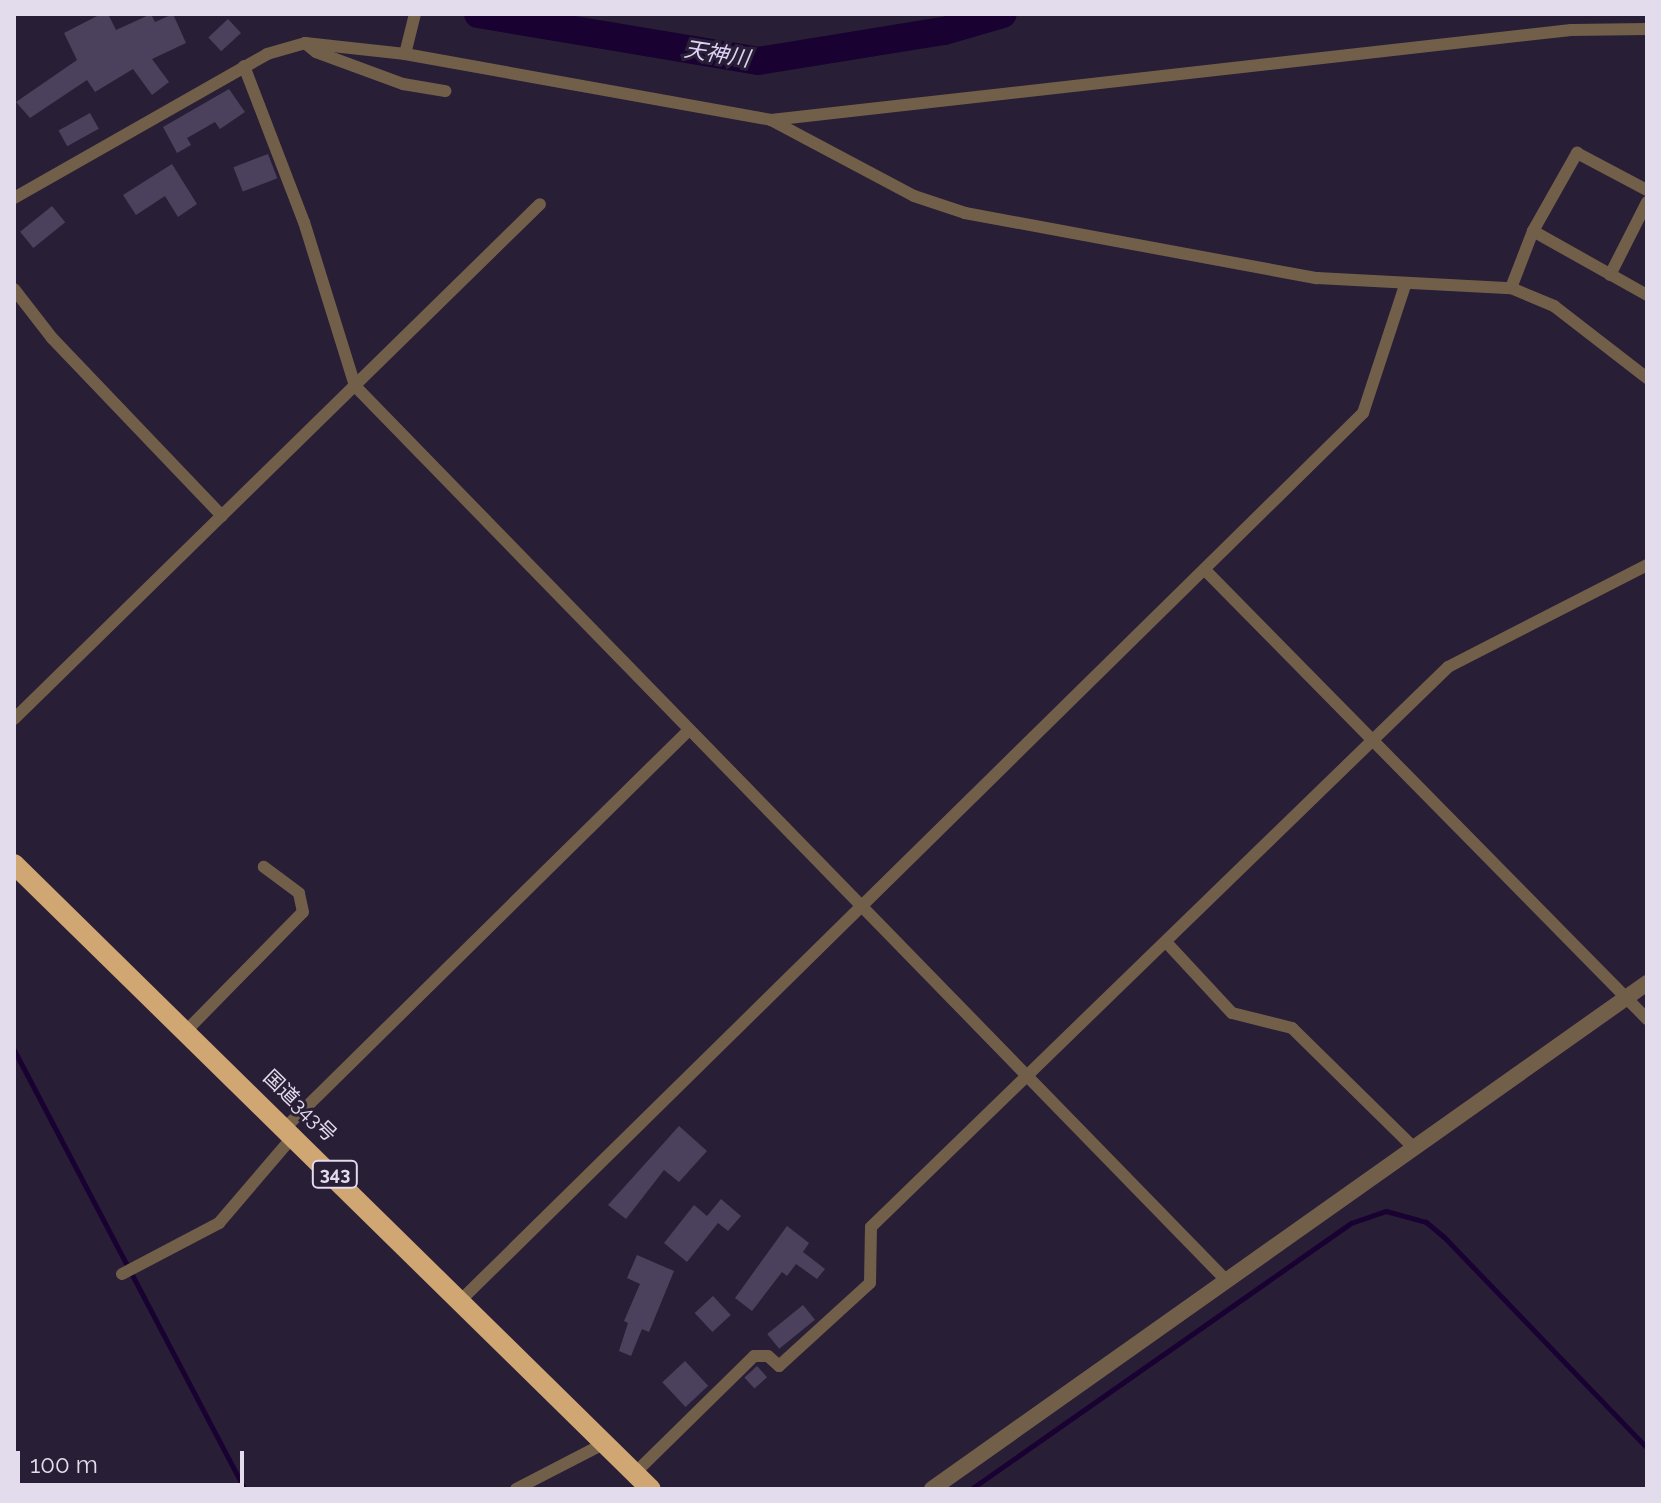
<!DOCTYPE html>
<html>
<head>
<meta charset="utf-8">
<style>
	body { margin:0 }
	#map { position:relative; width:1661px; height:1503px; overflow:hidden; background:#281e36; font-family:Raleway,"Noto Sans JP",sans-serif }
	div>[style] { position:absolute }
	[style*='--x'] { left:calc(var(--x)*1px); top:calc(var(--y)*1px); width:calc(var(--w)*1px); rotate:calc(var(--a)*1deg) }
	.stream>* { height:5px; margin:-2.5px; padding:0 2.5px; transform-origin:2.5px; border-radius:2.5px; background:#190131 }
	.river>* { height:28px; margin:-14px; padding:0 14px; transform-origin:14px; border-radius:14px; background:#190131 }
	.building>* { inset:0; background:#4b415c; transform-origin:0 0 }
	.minor>* { height:12px; margin:-6px; padding:0 6px; transform-origin:6px; border-radius:6px; background:#725f49 }
	.tertiary>* { height:16px; margin:-8px; padding:0 8px; transform-origin:8px; border-radius:8px; background:#725f49 }
	.trunk>* { height:20px; margin:-10px; padding:0 10px; transform-origin:10px; border-radius:10px; background:#d0a672 }
	span { translate:-50% -50%; white-space:nowrap; text-align:center; line-height:1.15; -webkit-text-stroke:6px #281e36; paint-order:stroke }
	.shield-label span { padding:2px 6px; background:#281e36; border:2px solid; border-radius:6px; -webkit-text-stroke-width:0 }
	.shield-label { font-size:18px; color:#e2dcec; font-weight:700 }
	.street-label { font-size:20px; color:#e2dcec }
	.water-label { font-size:22px; color:#ded2f5; font-style:italic }
	.frame { position:absolute; inset:0; border:16px solid #e2dcec; pointer-events:none }
	.scale { position:absolute; left:16px; top:1451px; width:228px; height:36px; box-sizing:border-box; border:4px solid #e2dcec; border-top:0; padding-left:10px; font-size:24px; line-height:28px; white-space:nowrap; color:#e2dcec; -webkit-text-stroke:6px #281e36; paint-order:stroke }
</style>
</head>
<body>
<div id="map">
	<div class="stream">
		<div style="--x:14;--y:1050;--w:496;--a:62.3"></div>
		<div style="--x:971;--y:1489;--w:464;--a:-35"></div>
		<div style="--x:1351;--y:1223;--w:37;--a:-19"></div>
		<div style="--x:1386;--y:1211;--w:41;--a:15.4"></div>
		<div style="--x:1426;--y:1222;--w:23;--a:40"></div>
		<div style="--x:1444;--y:1237;--w:293;--a:46.1"></div>
	</div>
	<div class="river">
		<div style="--x:478;--y:14;--w:284;--a:9.5"></div>
		<div style="--x:758;--y:61;--w:188;--a:-9.2"></div>
		<div style="--x:944;--y:31;--w:61;--a:-16.1"></div>
	</div>
	<div class="building">
		<div style="clip-path:polygon(101px 14px,108px 14px,116px 30px,151px 14px,155px 22px,173px 14px,186px 43px,152px 59px,169px 82px,152px 95px,133px 69px,95px 92px,87px 80px,30px 118px,16px 102px,77px 60px,64px 33px)"></div>
		<div style="left:228px;top:19px;width:19px;height:27px;rotate:47deg"></div>
		<div style="clip-path:polygon(229px 89px,245px 112px,220px 129px,215px 122px,187px 138px,191px 145px,177px 153px,163px 127px)"></div>
		<div style="left:90px;top:113px;width:18px;height:36px;rotate:61deg"></div>
		<div style="left:268px;top:154px;width:26px;height:37px;rotate:69deg"></div>
		<div style="clip-path:polygon(172px 164px,197px 204px,178px 217px,165px 196px,136px 215px,123px 195px)"></div>
		<div style="left:52px;top:206px;width:21px;height:41px;rotate:51deg"></div>
		<div style="clip-path:polygon(679px 1126px,707px 1151px,679px 1182px,664px 1170px,626px 1219px,608px 1205px)"></div>
		<div style="clip-path:polygon(721px 1199px,741px 1216px,728px 1231px,718px 1223px,687px 1262px,664px 1243px,694px 1205px,707px 1216px)"></div>
		<div style="clip-path:polygon(787px 1226px,809px 1243px,803px 1252px,825px 1269px,817px 1279px,796px 1264px,787px 1276px,782px 1272px,752px 1311px,735px 1298px)"></div>
		<div style="clip-path:polygon(637px 1255px,674px 1271px,649px 1332px,642px 1329px,631px 1356px,619px 1351px,628px 1323px,624px 1321px,640px 1284px,627px 1278px)"></div>
		<div style="left:713px;top:1296px;width:26px;height:25px;rotate:47deg"></div>
		<div style="left:803px;top:1305px;width:19px;height:46px;rotate:51deg"></div>
		<div style="left:685px;top:1361px;width:34px;height:31px;rotate:47deg"></div>
		<div style="left:757px;top:1366px;width:15px;height:17px;rotate:48deg"></div>
	</div>
	<div class="minor">
		<div style="--x:305;--y:43;--w:14;--a:39"></div>
		<div style="--x:316;--y:52;--w:93;--a:20.2"></div>
		<div style="--x:403;--y:84;--w:43;--a:9.5"></div>
		<div style="--x:405;--y:54;--w:41;--a:-76"></div>
		<div style="--x:244;--y:66;--w:167;--a:69"></div>
		<div style="--x:304;--y:222;--w:172;--a:72.7"></div>
		<div style="--x:355;--y:386;--w:1250;--a:45.75"></div>
		<div style="--x:771;--y:120;--w:162;--a:28"></div>
		<div style="--x:914;--y:196;--w:54;--a:18.4"></div>
		<div style="--x:965;--y:213;--w:358;--a:10.5"></div>
		<div style="--x:1317;--y:278;--w:194;--a:3"></div>
		<div style="--x:1511;--y:288;--w:47;--a:22.7"></div>
		<div style="--x:1554;--y:306;--w:118;--a:37.7"></div>
		<div style="--x:14;--y:198;--w:291;--a:-29.6"></div>
		<div style="--x:267;--y:54;--w:40;--a:-16"></div>
		<div style="--x:305;--y:43;--w:101;--a:6.3"></div>
		<div style="--x:405;--y:54;--w:372;--a:10.2"></div>
		<div style="--x:771;--y:120;--w:805;--a:-6.42"></div>
		<div style="--x:1571;--y:30;--w:76;--a:-0.8"></div>
		<div style="--x:1533;--y:231;--w:131;--a:29.3"></div>
		<div style="--x:1610;--y:275;--w:82;--a:-63.1"></div>
		<div style="--x:1511;--y:288;--w:61;--a:-68.9"></div>
		<div style="--x:1533;--y:231;--w:90;--a:-60.6"></div>
		<div style="--x:1577;--y:153;--w:79;--a:27.9"></div>
		<div style="--x:14;--y:289;--w:62;--a:52.2"></div>
		<div style="--x:52;--y:338;--w:246;--a:46.3"></div>
		<div style="--x:1206;--y:571;--w:629;--a:45.45"></div>
		<div style="--x:14;--y:719;--w:736;--a:-44.39"></div>
		<div style="--x:1166;--y:942;--w:97;--a:47.1"></div>
		<div style="--x:1232;--y:1013;--w:62;--a:14"></div>
		<div style="--x:1292;--y:1028;--w:171;--a:44.5"></div>
		<div style="--x:187;--y:1030;--w:165;--a:-45.5"></div>
		<div style="--x:303;--y:912;--w:19;--a:-102"></div>
		<div style="--x:299;--y:893;--w:44;--a:-143.4"></div>
		<div style="--x:287;--y:1126;--w:564;--a:-44.57"></div>
		<div style="--x:122;--y:1274;--w:110;--a:-27.7"></div>
		<div style="--x:219;--y:1223;--w:117;--a:-49.5"></div>
		<div style="--x:462;--y:1299;--w:1264;--a:-44.52"></div>
		<div style="--x:1363;--y:413;--w:135;--a:-71.8"></div>
		<div style="--x:635;--y:1473;--w:167;--a:-44.5"></div>
		<div style="--x:754;--y:1356;--w:14;--a:0"></div>
		<div style="--x:768;--y:1356;--w:15;--a:42"></div>
		<div style="--x:779;--y:1366;--w:123;--a:-42.4"></div>
		<div style="--x:870;--y:1283;--w:56;--a:-89"></div>
		<div style="--x:871;--y:1227;--w:804;--a:-44.14"></div>
		<div style="--x:1448;--y:667;--w:224;--a:-27.1"></div>
		<div style="--x:516;--y:1489;--w:100;--a:-27.3"></div>
	</div>
	<div class="tertiary">
		<div style="--x:932;--y:1489;--w:876;--a:-35.29"></div>
	</div>
	<div class="trunk">
		<div style="--x:14;--y:864;--w:892;--a:44.46"></div>
	</div>
	<div class="shield-label">
		<span style="left:335px;top:1174px">343</span>
	</div>
	<div class="street-label">
		<span style="left:300px;top:1106px;rotate:44deg">国道343号</span>
	</div>
	<div class="water-label">
		<span style="left:717px;top:54px;rotate:9deg">天神川</span>
	</div>
	<div class="frame"></div>
	<div class="scale">100 m</div>
</div>
</body>
</html>
